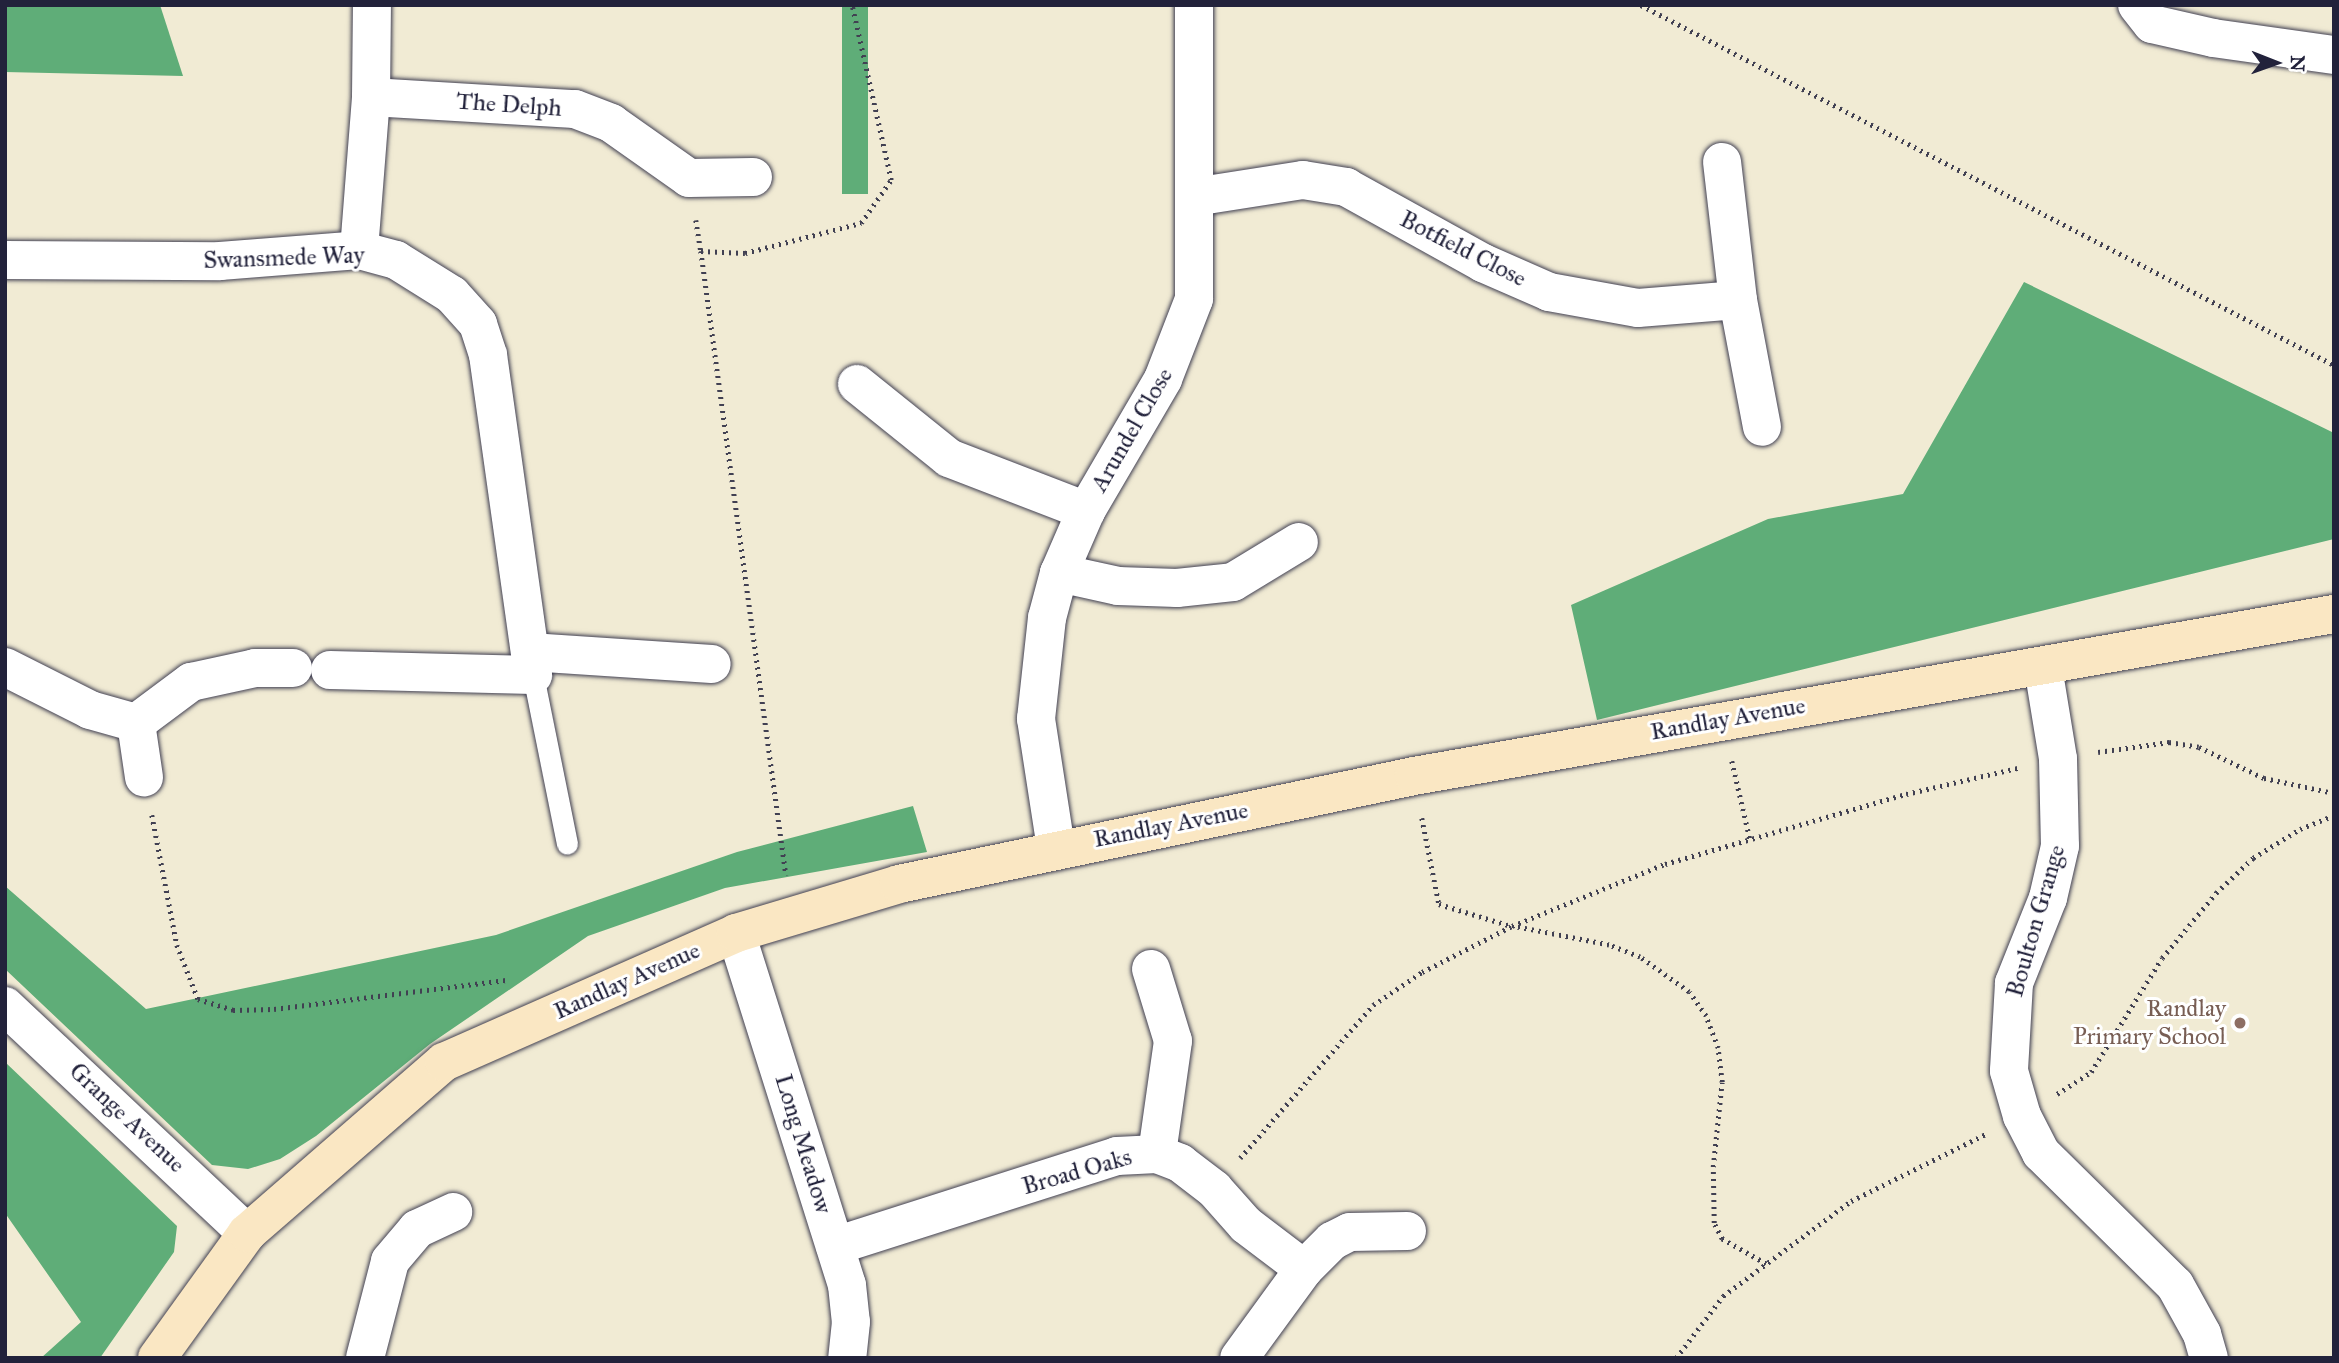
<!DOCTYPE html>
<html>
<head>
<meta charset="utf-8">
<style>
	body { margin:0 }
	#map { position:relative; width:2339px; height:1363px; overflow:hidden; background:#f1ebd4; font-family:"IM FELL Great Primer",serif }
	div>[style] { position:absolute }
	[style*='--x'] { left:calc(var(--x)*1px); top:calc(var(--y)*1px); width:calc(var(--w)*1px); rotate:calc(var(--a)*1deg) }
	.forest>* { inset:0; background:#5fad78; transform-origin:0 0 }
	.path>* { height:4.5px; margin-top:-2.25px; transform-origin:0; background:repeating-linear-gradient(90deg,#414052 0 2px,transparent 0 7px) }
	.roads { filter:drop-shadow(0 0 2px #414052) drop-shadow(0 0 2px #414052) }
	.lane>* { height:21px; margin:-10.5px; padding:0 10.5px; transform-origin:10.5px; border-radius:10.5px; background:#fff }
	.street>* { height:38px; margin:-19px; padding:0 19px; transform-origin:19px; border-radius:19px; background:#fff }
	.secondary>* { height:38px; margin:-19px; padding:0 19px; transform-origin:19px; border-radius:19px; background:#fae7c3 }
	.dots>* { width:19px; height:19px; translate:-50% -50%; box-sizing:border-box; border:4px solid #fff; border-radius:50% }
	span { translate:-50% -50%; white-space:nowrap; text-align:center; line-height:1.15; -webkit-text-stroke:6px #fff; paint-order:stroke }
	.street-label { font-size:24px; color:#22223b }
	.education-label { font-size:24px; color:#785e54 }
	.right { translate:-100% -50%; text-align:right }
	.frame { position:absolute; inset:0; border:7px solid #22223b; pointer-events:none }
	.north { position:absolute; left:2241px; top:28px; width:70px; height:70px; -webkit-text-stroke:5px #fff; paint-order:stroke; rotate:91deg; font-size:19px; font-weight:700; line-height:28px; text-align:center; color:#22223b }
	.north::after { content:''; display:block; margin:auto; width:24px; height:32px; background:#22223b; clip-path:polygon(50% 0,100% 100%,50% 72%,0 100%) }
</style>
</head>
<body>
<div id="map">
	<div class="forest">
		<div style="clip-path:polygon(5px 5px,160px 5px,183px 76px,5px 72px)"></div>
		<div style="left:842px;top:5px;width:26px;height:189px"></div>
		<div style="clip-path:polygon(2024px 282px,2334px 433px,2334px 539px,1597px 720px,1571px 605px,1768px 519px,1903px 494px)"></div>
		<div style="clip-path:polygon(913px 806px,927px 852px,725px 888px,588px 936px,430px 1044px,316px 1136px,280px 1159px,248px 1169px,212px 1165px,5px 969px,5px 886px,146px 1009px,496px 935px,737px 852px)"></div>
		<div style="clip-path:polygon(5px 1062px,177px 1226px,174px 1252px,100px 1358px,41px 1358px,81px 1322px,5px 1213px)"></div>
	</div>
	<div class="path">
		<div style="--x:1641;--y:5;--w:781;--a:27.45"></div>
		<div style="--x:696;--y:220;--w:31;--a:81"></div>
		<div style="--x:701;--y:251;--w:44;--a:2.6"></div>
		<div style="--x:745;--y:253;--w:120;--a:-14.5"></div>
		<div style="--x:861;--y:223;--w:52;--a:-55.1"></div>
		<div style="--x:891;--y:180;--w:179;--a:-102.6"></div>
		<div style="--x:701;--y:251;--w:630;--a:82.24"></div>
		<div style="--x:2098;--y:752;--w:72;--a:-8"></div>
		<div style="--x:2169;--y:742;--w:30;--a:9"></div>
		<div style="--x:2199;--y:747;--w:72;--a:25.5"></div>
		<div style="--x:2264;--y:778;--w:72;--a:12.1"></div>
		<div style="--x:1732;--y:761;--w:80;--a:77"></div>
		<div style="--x:152;--y:815;--w:132;--a:79.1"></div>
		<div style="--x:177;--y:945;--w:58;--a:68.7"></div>
		<div style="--x:198;--y:999;--w:37;--a:17"></div>
		<div style="--x:233;--y:1010;--w:41;--a:-1.4"></div>
		<div style="--x:274;--y:1009;--w:236;--a:-7.1"></div>
		<div style="--x:1422;--y:818;--w:88;--a:78.8"></div>
		<div style="--x:1439;--y:904;--w:75;--a:17"></div>
		<div style="--x:2057;--y:1094;--w:40;--a:-32.9"></div>
		<div style="--x:2091;--y:1072;--w:134;--a:-58.1"></div>
		<div style="--x:2162;--y:958;--w:85;--a:-50.3"></div>
		<div style="--x:2216;--y:893;--w:51;--a:-43.4"></div>
		<div style="--x:2253;--y:858;--w:55;--a:-31.7"></div>
		<div style="--x:2300;--y:829;--w:37;--a:-22"></div>
		<div style="--x:1240;--y:1158;--w:203;--a:-49"></div>
		<div style="--x:1373;--y:1005;--w:59;--a:-34"></div>
		<div style="--x:1422;--y:972;--w:101;--a:-27.1"></div>
		<div style="--x:1766;--y:1264;--w:51;--a:-150.4"></div>
		<div style="--x:1722;--y:1239;--w:18;--a:-117"></div>
		<div style="--x:1714;--y:1223;--w:56;--a:-91"></div>
		<div style="--x:1713;--y:1167;--w:85;--a:-84"></div>
		<div style="--x:1722;--y:1082;--w:34;--a:-97"></div>
		<div style="--x:1718;--y:1048;--w:34;--a:-111"></div>
		<div style="--x:1706;--y:1016;--w:29;--a:-125"></div>
		<div style="--x:1689;--y:992;--w:60;--a:-144.5"></div>
		<div style="--x:1640;--y:957;--w:33;--a:-159"></div>
		<div style="--x:1609;--y:945;--w:99;--a:-168.9"></div>
		<div style="--x:1512;--y:926;--w:165;--a:-22.1"></div>
		<div style="--x:1665;--y:864;--w:251;--a:-16.2"></div>
		<div style="--x:1906;--y:794;--w:115;--a:-13.1"></div>
		<div style="--x:1676;--y:1358;--w:78;--a:-52.8"></div>
		<div style="--x:1723;--y:1296;--w:159;--a:-36.6"></div>
		<div style="--x:1851;--y:1201;--w:151;--a:-26.4"></div>
	</div>
	<div class="roads">
		<div class="lane">
			<div style="--x:533;--y:675;--w:172;--a:78.6"></div>
		</div>
		<div class="street">
			<div style="--x:2137;--y:5;--w:24;--a:52"></div>
			<div style="--x:2152;--y:24;--w:63;--a:12.9"></div>
			<div style="--x:2213;--y:38;--w:122;--a:8"></div>
			<div style="--x:371;--y:97;--w:204;--a:3.4"></div>
			<div style="--x:575;--y:109;--w:39;--a:21"></div>
			<div style="--x:611;--y:123;--w:95;--a:35.2"></div>
			<div style="--x:689;--y:178;--w:64;--a:-0.9"></div>
			<div style="--x:1194;--y:197;--w:110;--a:-8.9"></div>
			<div style="--x:1303;--y:180;--w:44;--a:9.2"></div>
			<div style="--x:1346;--y:187;--w:157;--a:29"></div>
			<div style="--x:1483;--y:263;--w:72;--a:23.7"></div>
			<div style="--x:1549;--y:292;--w:90;--a:10.2"></div>
			<div style="--x:1638;--y:308;--w:100;--a:-4.6"></div>
			<div style="--x:1738;--y:300;--w:139;--a:-96.6"></div>
			<div style="--x:359;--y:250;--w:153;--a:-85.5"></div>
			<div style="--x:371;--y:97;--w:92;--a:-89.4"></div>
			<div style="--x:5;--y:260;--w:215;--a:0.3"></div>
			<div style="--x:220;--y:261;--w:139;--a:-4.5"></div>
			<div style="--x:359;--y:250;--w:38;--a:15"></div>
			<div style="--x:396;--y:260;--w:66;--a:32"></div>
			<div style="--x:452;--y:295;--w:39;--a:48"></div>
			<div style="--x:478;--y:324;--w:33;--a:72"></div>
			<div style="--x:488;--y:355;--w:323;--a:82"></div>
			<div style="--x:533;--y:675;--w:203;--a:-178.6"></div>
			<div style="--x:1738;--y:300;--w:129;--a:79.3"></div>
			<div style="--x:857;--y:384;--w:118;--a:38.8"></div>
			<div style="--x:949;--y:458;--w:147;--a:21.1"></div>
			<div style="--x:1059;--y:573;--w:60;--a:12.4"></div>
			<div style="--x:1118;--y:586;--w:59;--a:1.9"></div>
			<div style="--x:1177;--y:588;--w:56;--a:-6.1"></div>
			<div style="--x:1233;--y:582;--w:77;--a:-31.2"></div>
			<div style="--x:530;--y:652;--w:182;--a:3.8"></div>
			<div style="--x:5;--y:667;--w:95;--a:26.8"></div>
			<div style="--x:90;--y:710;--w:48;--a:15.8"></div>
			<div style="--x:136;--y:723;--w:55;--a:81.6"></div>
			<div style="--x:2043;--y:667;--w:93;--a:80.7"></div>
			<div style="--x:2058;--y:759;--w:87;--a:88.7"></div>
			<div style="--x:2060;--y:846;--w:53;--a:103"></div>
			<div style="--x:2048;--y:898;--w:92;--a:111.8"></div>
			<div style="--x:2014;--y:983;--w:88;--a:93.3"></div>
			<div style="--x:2009;--y:1071;--w:47;--a:73.9"></div>
			<div style="--x:2022;--y:1116;--w:42;--a:62.8"></div>
			<div style="--x:2041;--y:1153;--w:188;--a:44.6"></div>
			<div style="--x:2175;--y:1285;--w:56;--a:61.1"></div>
			<div style="--x:2202;--y:1334;--w:25;--a:74"></div>
			<div style="--x:136;--y:723;--w:69;--a:-36.7"></div>
			<div style="--x:191;--y:682;--w:66;--a:-12.3"></div>
			<div style="--x:255;--y:668;--w:38;--a:0"></div>
			<div style="--x:1056;--y:848;--w:131;--a:-98.8"></div>
			<div style="--x:1036;--y:719;--w:102;--a:-83.8"></div>
			<div style="--x:1047;--y:618;--w:47;--a:-75.1"></div>
			<div style="--x:1059;--y:573;--w:68;--a:-66.5"></div>
			<div style="--x:1086;--y:511;--w:153;--a:-59.7"></div>
			<div style="--x:1163;--y:379;--w:86;--a:-68.8"></div>
			<div style="--x:1194;--y:299;--w:294;--a:-90"></div>
			<div style="--x:736;--y:933;--w:369;--a:72.5"></div>
			<div style="--x:847;--y:1285;--w:37;--a:84"></div>
			<div style="--x:851;--y:1322;--w:36;--a:96"></div>
			<div style="--x:1151;--y:969;--w:75;--a:73"></div>
			<div style="--x:1173;--y:1041;--w:114;--a:98.1"></div>
			<div style="--x:5;--y:1006;--w:332;--a:43.2"></div>
			<div style="--x:835;--y:1246;--w:296;--a:-17.7"></div>
			<div style="--x:1117;--y:1156;--w:40;--a:-2.9"></div>
			<div style="--x:1157;--y:1154;--w:25;--a:21"></div>
			<div style="--x:1180;--y:1163;--w:43;--a:37.4"></div>
			<div style="--x:1214;--y:1189;--w:48;--a:48.4"></div>
			<div style="--x:1246;--y:1225;--w:73;--a:37.2"></div>
			<div style="--x:1304;--y:1269;--w:110;--a:126.1"></div>
			<div style="--x:1304;--y:1269;--w:40;--a:-45"></div>
			<div style="--x:1332;--y:1241;--w:20;--a:-27"></div>
			<div style="--x:1350;--y:1232;--w:57;--a:-1"></div>
			<div style="--x:365;--y:1358;--w:100;--a:-75.5"></div>
			<div style="--x:390;--y:1261;--w:42;--a:-49.8"></div>
			<div style="--x:417;--y:1229;--w:40;--a:-25"></div>
		</div>
		<div class="secondary">
			<div style="--x:157;--y:1358;--w:154;--a:-54.2"></div>
			<div style="--x:247;--y:1233;--w:261;--a:-41"></div>
			<div style="--x:444;--y:1062;--w:319;--a:-23.8"></div>
			<div style="--x:736;--y:933;--w:170;--a:-16.7"></div>
			<div style="--x:899;--y:884;--w:526;--a:-11.84"></div>
			<div style="--x:1414;--y:776;--w:934;--a:-9.99"></div>
		</div>
	</div>
	<div class="dots">
		<div style="left:2240px;top:1023px;background:#8d6e63"></div>
	</div>
	<div class="street-label">
		<span style="left:509px;top:105px;rotate:4deg">The Delph</span>
		<span style="left:1463px;top:249px;rotate:27deg">Botfield Close</span>
		<span style="left:284px;top:258px;rotate:-2deg">Swansmede Way</span>
		<span style="left:1132px;top:430px;rotate:-60deg">Arundel Close</span>
		<span style="left:1728px;top:719px;rotate:-10deg">Randlay Avenue</span>
		<span style="left:1171px;top:825px;rotate:-11deg">Randlay Avenue</span>
		<span style="left:2036px;top:921px;rotate:-74deg">Boulton Grange</span>
		<span style="left:627px;top:981px;rotate:-24deg">Randlay Avenue</span>
		<span style="left:127px;top:1118px;rotate:43deg">Grange Avenue</span>
		<span style="left:803px;top:1144px;rotate:73deg">Long Meadow</span>
		<span style="left:1077px;top:1172px;rotate:-16deg">Broad Oaks</span>
	</div>
	<div class="education-label">
		<span class="right" style="left:2226px;top:1023px">Randlay<br>Primary School</span>
	</div>
	<div class="frame"></div>
	<div class="north">N</div>
</div>
</body>
</html>
